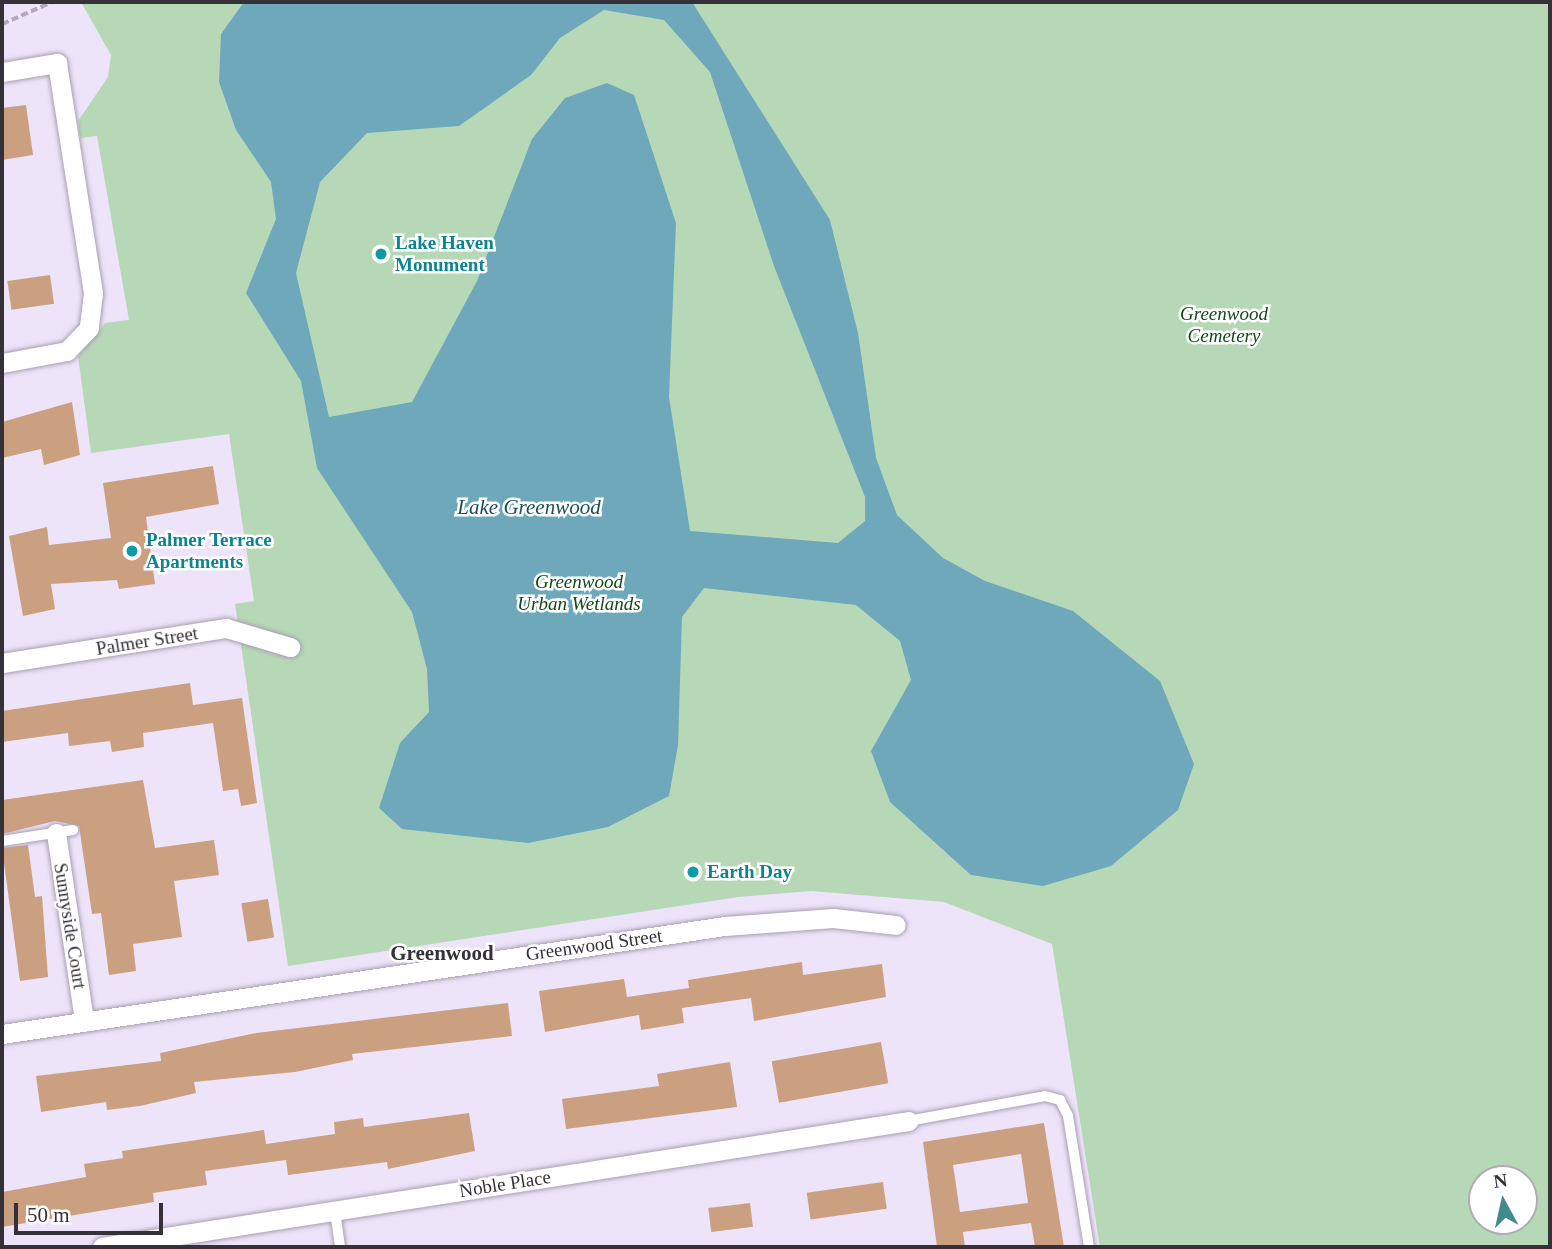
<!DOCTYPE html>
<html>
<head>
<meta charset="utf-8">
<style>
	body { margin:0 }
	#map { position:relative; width:1552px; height:1249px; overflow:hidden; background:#ede4f9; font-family:"Times New Roman",serif }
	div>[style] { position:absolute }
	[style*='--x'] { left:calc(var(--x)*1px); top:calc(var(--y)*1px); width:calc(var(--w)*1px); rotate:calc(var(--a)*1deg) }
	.green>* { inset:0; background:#b7d8b6 }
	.water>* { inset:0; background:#6ea8ba }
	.building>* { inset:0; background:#cba081; transform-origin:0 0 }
	.path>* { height:3.5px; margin-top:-1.75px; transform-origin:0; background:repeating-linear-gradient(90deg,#b0a9b9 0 7px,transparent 0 10.5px) }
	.roads { filter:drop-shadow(0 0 2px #a89fb3) drop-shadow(0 0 2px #a89fb3) }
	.lane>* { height:10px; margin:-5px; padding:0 5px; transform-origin:5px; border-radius:5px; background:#fff }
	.street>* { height:19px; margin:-9.5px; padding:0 9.5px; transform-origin:9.5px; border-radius:9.5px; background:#fff }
	.dots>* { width:19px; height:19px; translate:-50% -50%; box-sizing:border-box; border:4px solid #fff; border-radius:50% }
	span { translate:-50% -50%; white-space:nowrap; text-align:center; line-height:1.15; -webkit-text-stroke:5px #fff; paint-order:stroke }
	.culture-label { font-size:19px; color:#0d838f; font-weight:700 }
	.left { translate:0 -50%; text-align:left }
	.park-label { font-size:19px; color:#124918; font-style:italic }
	.street-label { font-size:19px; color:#353139 }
	.water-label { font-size:21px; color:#1c4e5c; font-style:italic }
	.neighbourhood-label { font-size:21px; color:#353139; font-weight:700 }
	.frame { position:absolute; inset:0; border:4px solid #353139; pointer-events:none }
	.north { position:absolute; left:1468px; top:1165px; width:70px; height:70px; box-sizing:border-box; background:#fff; border:2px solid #aeadb0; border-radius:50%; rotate:352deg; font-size:19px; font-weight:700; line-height:28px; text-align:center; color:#353139 }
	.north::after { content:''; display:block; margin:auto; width:24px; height:32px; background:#428b8d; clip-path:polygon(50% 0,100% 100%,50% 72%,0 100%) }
	.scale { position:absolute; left:14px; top:1203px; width:149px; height:32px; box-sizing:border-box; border:4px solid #353139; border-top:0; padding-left:9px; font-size:21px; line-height:24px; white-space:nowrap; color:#353139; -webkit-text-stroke:5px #fff; paint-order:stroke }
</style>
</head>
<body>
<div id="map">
	<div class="green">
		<div style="clip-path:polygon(evenodd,81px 2px,1550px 2px,1550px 1247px,1100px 1247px,1052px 944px,944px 902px,811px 891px,738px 897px,288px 966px,235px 604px,254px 601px,229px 434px,91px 453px,78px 356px,105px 323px,129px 320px,97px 136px,80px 138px,78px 121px,108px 77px,111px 55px,81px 2px,1482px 1179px,1524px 1179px,1524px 1221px,1482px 1221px,1482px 1179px)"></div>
	</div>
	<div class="water">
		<div style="clip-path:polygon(evenodd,244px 2px,692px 2px,830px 220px,858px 333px,876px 458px,897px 515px,943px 558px,985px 581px,1073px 611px,1160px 681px,1194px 764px,1178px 810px,1111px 866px,1043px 886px,971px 875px,890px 802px,871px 751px,911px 680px,900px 641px,856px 605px,704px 588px,682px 617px,678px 745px,669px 796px,608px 827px,528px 843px,402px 829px,379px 808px,400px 743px,429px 712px,427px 669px,412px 612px,317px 468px,301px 381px,246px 293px,276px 219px,271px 182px,236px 130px,219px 82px,221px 34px,244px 2px,604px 10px,664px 20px,710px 72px,774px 266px,865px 497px,865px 521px,838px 543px,690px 531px,669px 397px,676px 223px,634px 95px,607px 83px,565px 98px,532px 139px,477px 281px,412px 402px,329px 417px,296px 273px,320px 182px,367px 133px,459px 126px,531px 75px,560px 38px,604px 10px)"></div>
	</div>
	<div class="building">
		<div style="clip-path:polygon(26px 105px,33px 155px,2px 160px,2px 108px)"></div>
		<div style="left:50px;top:275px;width:29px;height:43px;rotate:82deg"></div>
		<div style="clip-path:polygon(72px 402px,80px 455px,44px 465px,41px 449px,2px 458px,2px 422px)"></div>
		<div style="clip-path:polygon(213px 466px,219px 504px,146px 517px,155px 584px,119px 589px,117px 580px,51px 584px,55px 609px,23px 616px,9px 536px,47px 527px,49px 545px,111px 538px,103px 483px)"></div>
		<div style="clip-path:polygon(190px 683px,193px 705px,242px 698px,257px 803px,241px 806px,238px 789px,223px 791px,213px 723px,143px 733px,144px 747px,112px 752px,110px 741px,69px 746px,68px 733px,2px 742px,2px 711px)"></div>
		<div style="clip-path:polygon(143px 780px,155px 848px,214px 840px,219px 875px,174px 881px,182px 937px,133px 944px,136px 971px,109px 975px,101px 913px,92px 914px,79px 826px,55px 821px,2px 834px,2px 800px)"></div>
		<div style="clip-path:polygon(28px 845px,35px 897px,42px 896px,48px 977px,20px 981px,2px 848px)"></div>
		<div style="left:268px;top:899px;width:39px;height:27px;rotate:81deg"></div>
		<div style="clip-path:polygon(802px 962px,803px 975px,882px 964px,886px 997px,754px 1021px,751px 998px,682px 1008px,684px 1023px,641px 1030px,639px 1015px,545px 1032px,539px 991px,624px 979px,627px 997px,689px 988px,688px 980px)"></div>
		<div style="clip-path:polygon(508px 1003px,512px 1036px,352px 1054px,353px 1060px,295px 1072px,194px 1082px,196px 1093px,140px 1106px,107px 1110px,106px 1102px,41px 1112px,36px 1076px,161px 1061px,160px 1053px,256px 1033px)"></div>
		<div style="left:881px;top:1042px;width:42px;height:111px;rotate:80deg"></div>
		<div style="clip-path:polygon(730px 1062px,737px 1107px,566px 1129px,562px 1099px,659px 1086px,657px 1074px)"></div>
		<div style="clip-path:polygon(469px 1113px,475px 1151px,388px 1169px,387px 1162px,288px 1175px,286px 1160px,205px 1171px,207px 1185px,153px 1193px,154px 1202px,2px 1227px,2px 1192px,86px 1177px,84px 1164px,123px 1158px,122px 1151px,264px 1130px,266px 1144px,335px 1134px,334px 1122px,363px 1118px,364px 1127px)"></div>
		<div style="clip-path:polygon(evenodd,1044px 1123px,1064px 1247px,1035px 1247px,1031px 1223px,963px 1232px,965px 1247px,937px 1247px,923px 1142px,1044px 1123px,1021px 1154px,1028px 1203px,960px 1212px,953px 1165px,1021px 1154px)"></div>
		<div style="left:883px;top:1182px;width:27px;height:77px;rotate:82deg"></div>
		<div style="left:750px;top:1203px;width:24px;height:42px;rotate:83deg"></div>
	</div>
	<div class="path">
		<div style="--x:2;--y:24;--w:55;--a:-23.7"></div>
	</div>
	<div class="roads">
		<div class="lane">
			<div style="--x:2;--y:841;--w:72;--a:-8.8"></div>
			<div style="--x:908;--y:1121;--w:139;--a:-10.3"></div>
			<div style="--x:1045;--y:1096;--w:16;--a:15"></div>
			<div style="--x:1060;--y:1100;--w:18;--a:63"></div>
			<div style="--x:1068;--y:1116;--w:133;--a:80.9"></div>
			<div style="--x:335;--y:1211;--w:36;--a:82"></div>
		</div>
		<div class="street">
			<div style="--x:2;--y:72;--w:56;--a:-9.3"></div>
			<div style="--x:57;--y:63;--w:233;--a:81.1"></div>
			<div style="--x:93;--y:293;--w:35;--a:97"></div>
			<div style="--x:89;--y:328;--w:32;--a:134"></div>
			<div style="--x:67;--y:351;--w:66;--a:169.5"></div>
			<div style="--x:2;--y:663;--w:227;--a:-8.9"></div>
			<div style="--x:226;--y:628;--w:67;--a:16.5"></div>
			<div style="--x:56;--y:833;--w:189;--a:81.5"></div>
			<div style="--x:2;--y:1034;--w:731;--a:-8.5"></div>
			<div style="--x:725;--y:926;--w:108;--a:-4.2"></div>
			<div style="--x:833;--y:918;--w:63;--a:6.3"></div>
			<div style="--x:102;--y:1247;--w:816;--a:-8.88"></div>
		</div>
	</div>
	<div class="dots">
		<div style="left:381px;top:254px;background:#0f9aa8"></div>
		<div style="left:132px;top:551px;background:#0f9aa8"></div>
		<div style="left:693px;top:872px;background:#0f9aa8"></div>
	</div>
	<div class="culture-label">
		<span class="left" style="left:395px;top:254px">Lake Haven<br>Monument</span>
		<span class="left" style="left:146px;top:551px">Palmer Terrace<br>Apartments</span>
		<span class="left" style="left:707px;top:872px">Earth Day</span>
	</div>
	<div class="park-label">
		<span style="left:1224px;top:325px">Greenwood<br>Cemetery</span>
		<span style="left:579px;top:593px">Greenwood<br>Urban Wetlands</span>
	</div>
	<div class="street-label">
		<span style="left:147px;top:641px;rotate:-9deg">Palmer Street</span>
		<span style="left:70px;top:926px;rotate:81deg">Sunnyside Court</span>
		<span style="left:594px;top:945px;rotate:-8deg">Greenwood Street</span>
		<span style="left:505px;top:1184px;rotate:-9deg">Noble Place</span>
	</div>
	<div class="water-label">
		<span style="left:529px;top:507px">Lake Greenwood</span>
	</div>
	<div class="neighbourhood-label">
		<span style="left:442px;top:953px">Greenwood</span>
	</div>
	<div class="frame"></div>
	<div class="north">N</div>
	<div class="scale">50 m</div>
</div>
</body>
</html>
